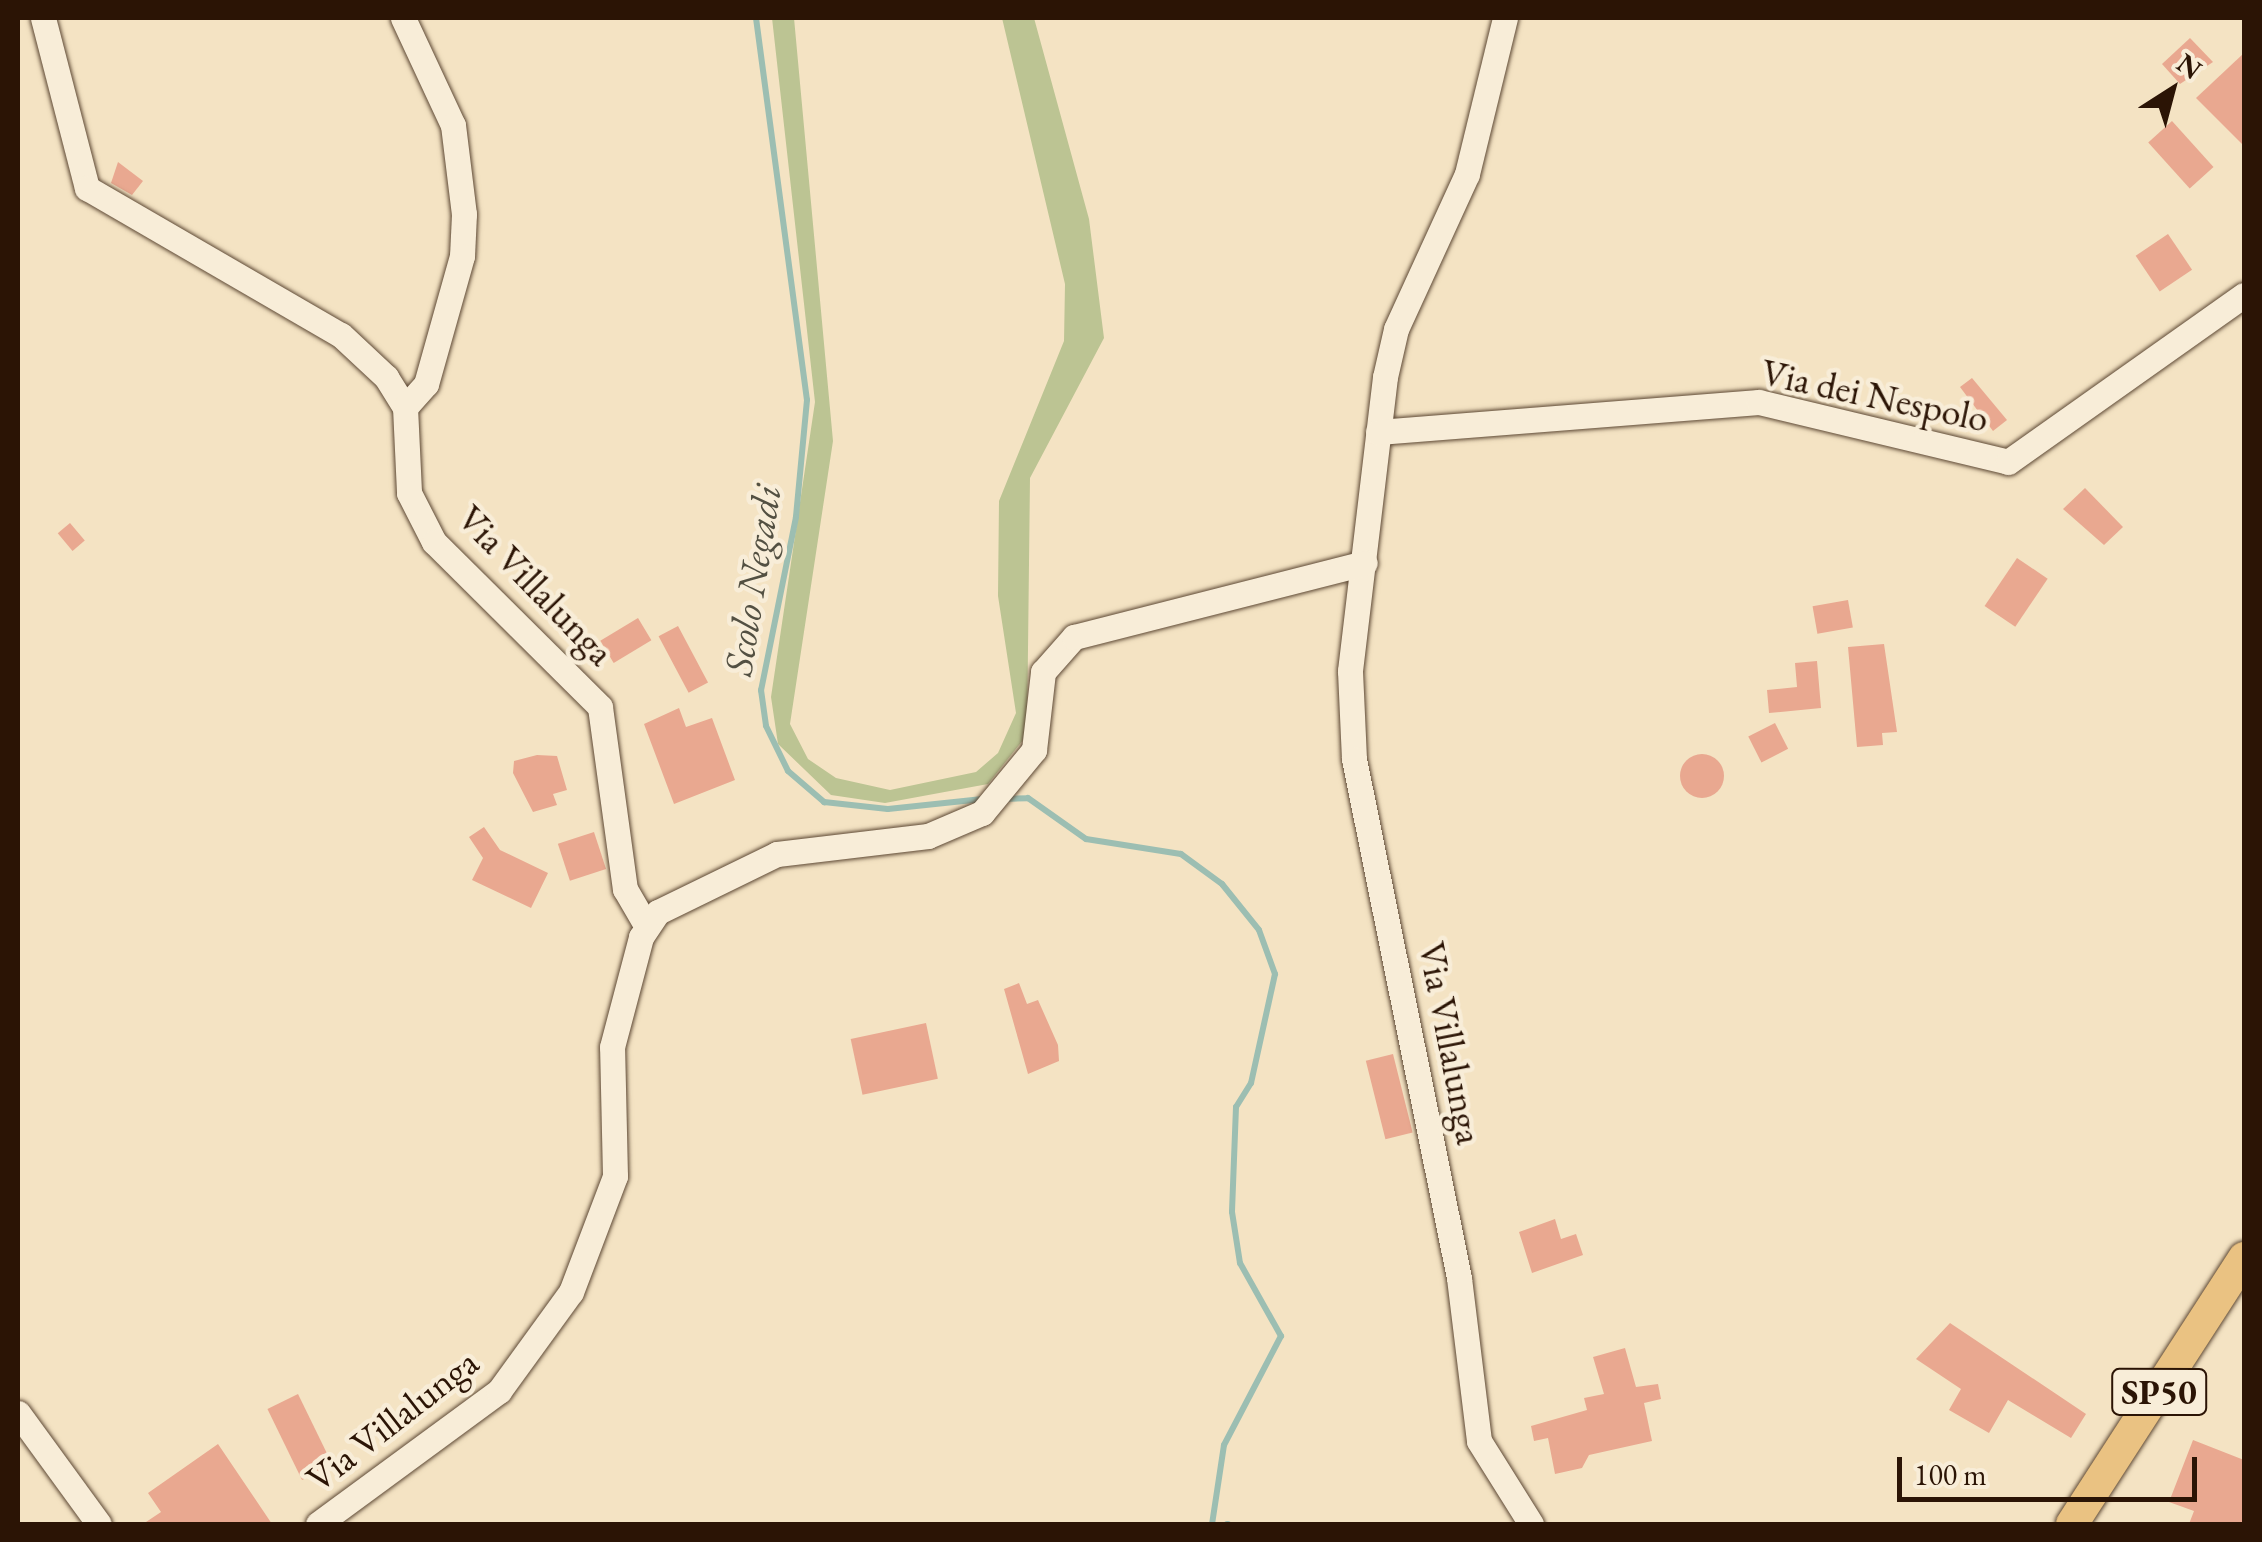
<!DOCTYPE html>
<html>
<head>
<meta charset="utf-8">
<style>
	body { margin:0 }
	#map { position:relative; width:2262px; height:1542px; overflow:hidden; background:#f4e3c3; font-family:"EB Garamond",serif }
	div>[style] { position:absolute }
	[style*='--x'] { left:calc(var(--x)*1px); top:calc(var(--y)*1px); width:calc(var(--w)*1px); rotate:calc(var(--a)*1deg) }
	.green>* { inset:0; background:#bcc493 }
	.stream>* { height:6px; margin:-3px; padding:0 3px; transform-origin:3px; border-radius:3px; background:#9cbeb2 }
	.building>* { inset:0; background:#e9a890; transform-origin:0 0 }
	.round { border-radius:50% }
	.roads { filter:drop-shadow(0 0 2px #5d4834) drop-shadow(0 0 2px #5d4834) }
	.minor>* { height:25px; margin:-12.5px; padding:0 12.5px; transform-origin:12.5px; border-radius:12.5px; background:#f8edd8 }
	.major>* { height:32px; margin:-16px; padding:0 16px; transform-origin:16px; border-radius:16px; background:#eac282 }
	span { translate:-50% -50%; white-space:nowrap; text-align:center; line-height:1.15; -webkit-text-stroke:9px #f8edd8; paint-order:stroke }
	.shield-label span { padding:2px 8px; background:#f8edd8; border:2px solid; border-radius:8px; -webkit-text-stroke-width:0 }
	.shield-label { font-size:35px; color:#2b1405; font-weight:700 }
	.street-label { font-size:38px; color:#2b1405 }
	.water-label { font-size:40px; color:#535042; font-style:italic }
	.frame { position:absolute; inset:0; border:20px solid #2b1405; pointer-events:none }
	.north { position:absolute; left:2122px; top:40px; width:100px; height:100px; -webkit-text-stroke:8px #f8edd8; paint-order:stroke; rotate:36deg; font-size:28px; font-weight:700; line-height:40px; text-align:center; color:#2b1405 }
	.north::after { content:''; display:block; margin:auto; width:35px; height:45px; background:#2b1405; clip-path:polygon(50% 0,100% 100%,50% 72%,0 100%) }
	.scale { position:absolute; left:1897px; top:1457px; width:300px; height:45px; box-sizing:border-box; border:5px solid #2b1405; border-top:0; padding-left:12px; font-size:30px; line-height:35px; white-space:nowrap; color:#2b1405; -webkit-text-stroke:8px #f8edd8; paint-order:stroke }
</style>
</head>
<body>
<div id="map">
	<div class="green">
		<div style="clip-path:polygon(772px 18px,794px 18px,833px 441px,790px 724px,808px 759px,836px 778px,890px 790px,976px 772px,998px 753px,1016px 713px,998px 596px,999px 501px,1064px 341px,1065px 284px,1002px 18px,1034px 18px,1089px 219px,1104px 338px,1030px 478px,1027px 735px,988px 784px,885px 803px,831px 795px,778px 744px,771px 697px,815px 402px)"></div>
	</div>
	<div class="stream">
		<div style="--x:756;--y:18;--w:385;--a:82.4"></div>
		<div style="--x:807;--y:400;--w:118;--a:95.4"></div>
		<div style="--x:796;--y:517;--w:177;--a:101.4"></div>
		<div style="--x:761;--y:690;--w:36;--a:82"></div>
		<div style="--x:766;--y:726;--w:50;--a:63.9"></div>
		<div style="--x:788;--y:771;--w:48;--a:40.7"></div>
		<div style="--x:824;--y:802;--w:64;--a:6.2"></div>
		<div style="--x:888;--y:809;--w:95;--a:-6.1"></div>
		<div style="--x:1005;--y:799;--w:23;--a:-2"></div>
		<div style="--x:1028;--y:798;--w:71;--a:35.3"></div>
		<div style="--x:1086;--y:839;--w:96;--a:9"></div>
		<div style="--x:1181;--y:854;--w:51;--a:36.2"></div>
		<div style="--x:1222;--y:884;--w:59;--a:51.2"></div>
		<div style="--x:1259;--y:930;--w:47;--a:70"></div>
		<div style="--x:1275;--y:974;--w:112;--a:102.4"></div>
		<div style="--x:1251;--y:1083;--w:28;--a:122"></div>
		<div style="--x:1236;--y:1107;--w:105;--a:92.2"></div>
		<div style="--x:1232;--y:1212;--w:52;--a:81.1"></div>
		<div style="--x:1240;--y:1263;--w:84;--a:60.7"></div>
		<div style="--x:1281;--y:1336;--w:123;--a:117.6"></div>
		<div style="--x:1224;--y:1445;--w:80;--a:98.6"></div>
		<div style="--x:1227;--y:1524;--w:1;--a:0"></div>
	</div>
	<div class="building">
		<div style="clip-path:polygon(2190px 38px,2213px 62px,2180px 84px,2162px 64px)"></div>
		<div style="clip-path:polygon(2244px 53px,2244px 146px,2196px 98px)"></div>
		<div style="left:2172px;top:121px;width:62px;height:32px;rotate:48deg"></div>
		<div style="clip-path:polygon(118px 162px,143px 181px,132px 195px,111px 183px)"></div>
		<div style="left:2168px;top:234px;width:43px;height:39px;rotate:56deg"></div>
		<div style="clip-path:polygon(1972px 378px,2007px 420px,1993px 431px,1960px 387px)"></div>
		<div style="clip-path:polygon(2085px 488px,2123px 527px,2104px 545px,2063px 509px)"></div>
		<div style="left:70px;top:523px;width:23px;height:16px;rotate:50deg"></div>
		<div style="left:2017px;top:558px;width:37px;height:58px;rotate:34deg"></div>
		<div style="left:1848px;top:600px;width:28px;height:36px;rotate:80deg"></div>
		<div style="left:638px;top:618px;width:26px;height:44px;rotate:59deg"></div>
		<div style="left:678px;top:626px;width:64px;height:22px;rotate:62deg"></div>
		<div style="clip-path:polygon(1884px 644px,1897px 732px,1882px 733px,1883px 745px,1857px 747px,1848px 647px)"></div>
		<div style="clip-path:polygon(1817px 661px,1821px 708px,1769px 713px,1767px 690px,1797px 687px,1795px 663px)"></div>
		<div style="clip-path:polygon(679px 708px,686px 727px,712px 718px,735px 780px,674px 804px,644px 724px)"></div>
		<div style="left:1775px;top:723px;width:29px;height:30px;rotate:63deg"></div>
		<div class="round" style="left:1680px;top:754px;width:44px;height:44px"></div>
		<div style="clip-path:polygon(537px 755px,557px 756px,567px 790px,553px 794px,557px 805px,533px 812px,513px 773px,514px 761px)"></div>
		<div style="clip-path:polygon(484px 827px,500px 850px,548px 873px,531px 908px,472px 880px,483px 858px,469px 837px)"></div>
		<div style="left:594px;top:832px;width:39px;height:38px;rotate:72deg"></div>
		<div style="clip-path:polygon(1019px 983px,1027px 1004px,1038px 1000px,1058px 1045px,1059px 1061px,1028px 1074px,1004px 989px)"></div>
		<div style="left:926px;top:1023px;width:57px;height:77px;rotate:78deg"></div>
		<div style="left:1393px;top:1054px;width:81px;height:28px;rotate:76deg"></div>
		<div style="clip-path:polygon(1555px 1219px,1561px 1239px,1576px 1234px,1583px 1255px,1532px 1273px,1519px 1232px)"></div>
		<div style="clip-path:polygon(1950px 1323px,2086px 1414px,2071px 1438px,2008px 1400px,1989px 1433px,1949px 1410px,1961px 1389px,1916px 1359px)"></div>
		<div style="clip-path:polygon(1625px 1348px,1636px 1387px,1658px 1384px,1661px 1399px,1644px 1403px,1652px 1441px,1589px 1455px,1582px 1468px,1555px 1474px,1548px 1438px,1534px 1441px,1531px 1426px,1587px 1410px,1584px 1398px,1604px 1394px,1593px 1357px)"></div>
		<div style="left:298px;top:1394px;width:79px;height:34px;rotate:64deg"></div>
		<div style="clip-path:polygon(2193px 1440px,2244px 1460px,2244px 1524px,2189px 1524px,2194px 1511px,2169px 1502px)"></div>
		<div style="clip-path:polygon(218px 1444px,272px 1524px,143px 1524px,161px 1512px,148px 1493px)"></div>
	</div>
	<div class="roads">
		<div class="minor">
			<div style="--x:43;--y:18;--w:176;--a:75.5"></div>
			<div style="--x:87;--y:188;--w:293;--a:30.1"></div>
			<div style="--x:341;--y:335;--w:62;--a:43"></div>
			<div style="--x:386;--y:377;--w:36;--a:58"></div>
			<div style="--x:405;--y:407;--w:86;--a:87.3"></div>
			<div style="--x:409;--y:493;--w:55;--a:63"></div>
			<div style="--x:434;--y:542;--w:234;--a:44.8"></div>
			<div style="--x:600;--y:707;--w:184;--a:82.2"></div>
			<div style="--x:625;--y:889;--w:44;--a:59.9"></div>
			<div style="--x:403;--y:18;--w:118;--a:65"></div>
			<div style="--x:453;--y:125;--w:90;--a:83"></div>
			<div style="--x:464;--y:214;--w:42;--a:92.7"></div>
			<div style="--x:462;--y:256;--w:133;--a:105.7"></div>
			<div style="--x:426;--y:384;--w:31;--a:132"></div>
			<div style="--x:1505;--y:18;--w:161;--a:103.7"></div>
			<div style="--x:1467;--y:174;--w:170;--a:114.6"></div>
			<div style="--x:1396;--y:329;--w:49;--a:102.9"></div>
			<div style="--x:1385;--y:377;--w:296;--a:96.8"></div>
			<div style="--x:1350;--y:671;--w:88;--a:87.4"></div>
			<div style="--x:1354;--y:759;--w:530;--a:78.56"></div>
			<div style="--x:1459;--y:1278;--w:164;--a:83"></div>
			<div style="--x:1479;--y:1441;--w:98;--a:57.9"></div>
			<div style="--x:1378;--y:432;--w:382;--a:-4.5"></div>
			<div style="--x:1759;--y:402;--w:256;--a:13.5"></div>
			<div style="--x:2008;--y:462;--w:289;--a:-35.3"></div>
			<div style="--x:18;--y:1413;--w:137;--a:53.9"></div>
			<div style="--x:318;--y:1524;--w:225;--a:-36.3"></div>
			<div style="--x:499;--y:1391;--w:122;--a:-54"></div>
			<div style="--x:571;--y:1292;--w:124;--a:-69.2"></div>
			<div style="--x:615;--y:1176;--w:129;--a:-91.3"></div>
			<div style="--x:612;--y:1047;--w:114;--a:-75.2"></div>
			<div style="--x:641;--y:937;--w:30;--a:-56"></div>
			<div style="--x:658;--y:912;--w:132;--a:-26"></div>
			<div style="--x:777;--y:854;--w:152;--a:-6.8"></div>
			<div style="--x:928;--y:836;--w:59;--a:-23.1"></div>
			<div style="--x:982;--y:813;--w:82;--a:-50.5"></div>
			<div style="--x:1034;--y:750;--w:79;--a:-83.4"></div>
			<div style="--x:1043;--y:672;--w:47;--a:-48.5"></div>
			<div style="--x:1074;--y:637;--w:300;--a:-14.3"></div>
		</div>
		<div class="major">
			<div style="--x:2072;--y:1524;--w:317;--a:-57.1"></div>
		</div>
	</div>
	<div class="shield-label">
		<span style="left:2159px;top:1392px">SP50</span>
	</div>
	<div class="street-label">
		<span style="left:1875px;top:395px;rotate:12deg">Via dei Nespolo</span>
		<span style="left:536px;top:585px;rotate:46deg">Via Villalunga</span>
		<span style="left:1451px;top:1043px;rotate:79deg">Via Villalunga</span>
		<span style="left:392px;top:1420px;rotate:-38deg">Via Villalunga</span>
	</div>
	<div class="water-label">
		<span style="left:752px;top:580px;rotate:-81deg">Scolo Negadi</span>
	</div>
	<div class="frame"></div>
	<div class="north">N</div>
	<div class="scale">100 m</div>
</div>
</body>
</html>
